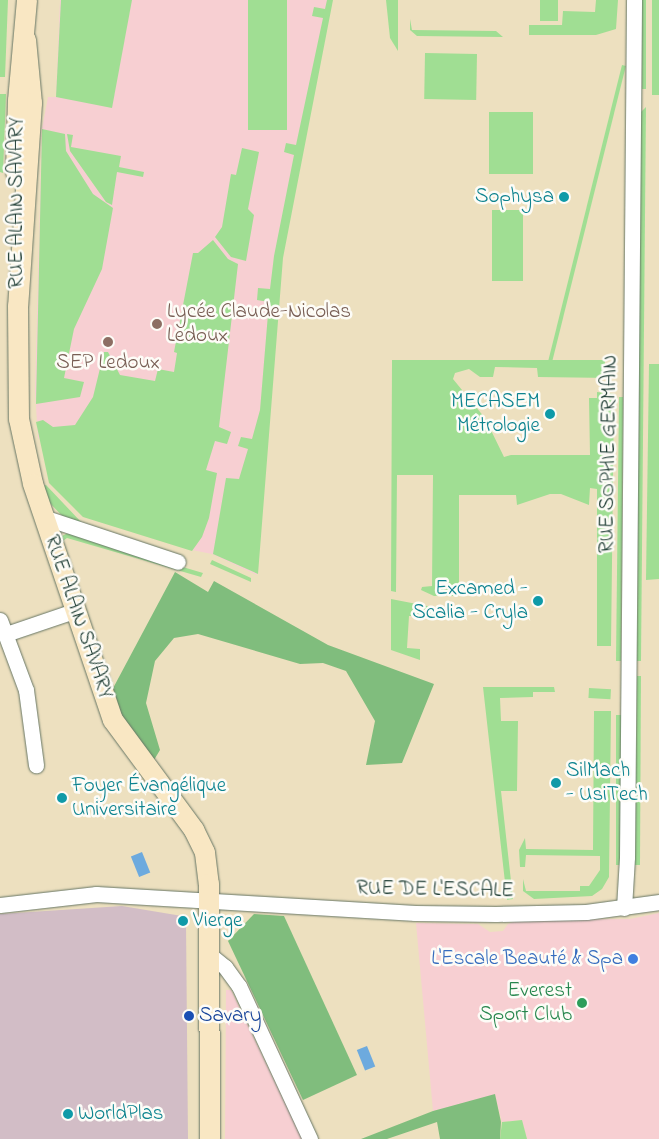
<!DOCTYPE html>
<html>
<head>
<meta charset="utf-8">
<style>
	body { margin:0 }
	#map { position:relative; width:659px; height:1139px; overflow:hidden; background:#ede0bf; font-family:"Indie Flower",sans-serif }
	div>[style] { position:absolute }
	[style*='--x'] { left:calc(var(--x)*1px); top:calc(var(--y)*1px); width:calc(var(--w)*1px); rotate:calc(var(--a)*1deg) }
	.built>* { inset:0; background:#f7cfd2 }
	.industrial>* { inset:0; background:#d2bdc6 }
	.green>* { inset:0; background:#a0de93; transform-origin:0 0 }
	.forest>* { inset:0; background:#80bd7d }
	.water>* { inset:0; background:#6daade; transform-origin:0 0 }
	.roads { filter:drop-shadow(0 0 1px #677665) drop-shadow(0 0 1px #677665) }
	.street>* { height:15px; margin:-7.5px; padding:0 7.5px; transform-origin:7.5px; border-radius:7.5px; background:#fff }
	.secondary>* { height:20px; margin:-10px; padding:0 10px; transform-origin:10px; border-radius:10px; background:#f9e7c3 }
	.dots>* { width:14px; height:14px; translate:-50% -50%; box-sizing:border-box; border:2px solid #fdfcf7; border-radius:50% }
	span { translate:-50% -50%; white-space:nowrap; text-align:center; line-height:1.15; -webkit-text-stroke:5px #fdfcf7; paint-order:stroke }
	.culture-label { font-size:21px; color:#0d838f }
	.right { translate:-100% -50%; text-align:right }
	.left { translate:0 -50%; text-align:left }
	.street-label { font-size:21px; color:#1f3d34 }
	.education-label { font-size:21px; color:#785e54 }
	.shop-label { font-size:21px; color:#366cbe }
	.leisure-label { font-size:21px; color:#27864d }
	.transit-label { font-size:21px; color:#164399 }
</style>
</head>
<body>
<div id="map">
	<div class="built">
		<div style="clip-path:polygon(60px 0,332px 0,282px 258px,257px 575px,212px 554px,192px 550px,38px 438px,35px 391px,42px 129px,48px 97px,56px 97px)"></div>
		<div style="clip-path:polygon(659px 913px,659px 1139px,527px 1139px,522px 1120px,502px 1122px,495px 1095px,433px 1111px,416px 923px,478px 924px,490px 932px,503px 931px,508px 924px,518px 920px,630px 919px)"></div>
		<div style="clip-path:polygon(226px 990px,231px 990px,302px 1139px,225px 1139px)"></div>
	</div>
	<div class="industrial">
		<div style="clip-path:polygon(122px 906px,182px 916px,186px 921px,188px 1139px,0 1139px,0 914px)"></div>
	</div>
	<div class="green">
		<div style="clip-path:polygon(0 0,8px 0,5px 77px,0 77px)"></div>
		<div style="clip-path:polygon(61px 0,132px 0,112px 108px,56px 97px)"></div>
		<div style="left:248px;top:0;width:39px;height:130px"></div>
		<div style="clip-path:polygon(327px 0,333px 0,283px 258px,258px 574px,213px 554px,226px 478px,239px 479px,248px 449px,238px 446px,241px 437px,252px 439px,260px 410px,269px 302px,257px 300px,258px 288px,270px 289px,274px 256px,294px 155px,284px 152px,286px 143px,296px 145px,323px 18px,312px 16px,314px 7px,325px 9px)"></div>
		<div style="clip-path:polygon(386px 0,398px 0,398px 51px,390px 38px)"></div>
		<div style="left:540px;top:0;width:18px;height:21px"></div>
		<div style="clip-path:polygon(596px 0,618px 0,616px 29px,596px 35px,529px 35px,529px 25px,562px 25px,563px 11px,595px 12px)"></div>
		<div style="left:642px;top:0;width:4px;height:89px"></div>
		<div style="left:652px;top:0;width:7px;height:95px"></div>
		<div style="clip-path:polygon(410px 19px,412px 30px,496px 31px,503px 37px,417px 36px,410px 30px)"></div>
		<div style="left:425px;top:53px;width:52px;height:46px;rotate:1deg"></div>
		<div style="left:622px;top:65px;width:4px;height:309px;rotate:14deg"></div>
		<div style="clip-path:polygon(0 94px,6px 94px,3px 173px,0 172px)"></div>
		<div style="clip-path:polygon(646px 107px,641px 661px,637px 661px,640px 113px)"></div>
		<div style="left:489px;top:112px;width:44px;height:62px"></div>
		<div style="clip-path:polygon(42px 129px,65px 134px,66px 151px,93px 194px,113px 208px,102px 269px,74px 329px,64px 378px,84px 382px,80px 397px,36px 404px)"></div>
		<div style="clip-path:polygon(67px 134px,73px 135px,71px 147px,121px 156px,119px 167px,144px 172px,143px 177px,117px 172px,112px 205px,106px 202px,70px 151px)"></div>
		<div style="clip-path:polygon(242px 148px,259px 152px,248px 209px,254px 215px,246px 261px,231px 257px,215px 237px,222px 227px,231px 174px,236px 175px)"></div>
		<div style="left:492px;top:210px;width:31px;height:71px"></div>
		<div style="clip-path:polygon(213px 240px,228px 259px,238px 264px,219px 427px,231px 432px,227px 444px,215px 441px,206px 470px,217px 473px,209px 518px,202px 537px,192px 551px,83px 517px,49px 483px,36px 422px,43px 420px,53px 427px,75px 425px,93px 397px,104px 352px,108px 352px,120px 375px,155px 381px,158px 369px,174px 372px,177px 353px,174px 352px,193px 253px,198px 253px)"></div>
		<div style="clip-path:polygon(392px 360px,605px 360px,605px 374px,612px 374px,611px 378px,538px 377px,537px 368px,495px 367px,493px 377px,480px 377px,469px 369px,455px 373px,453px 379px,485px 418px,504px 457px,511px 455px,590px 455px,589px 398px,597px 398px,597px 392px,614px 394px,611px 646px,597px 646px,597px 489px,590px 488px,589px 505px,561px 494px,550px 494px,517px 505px,516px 495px,459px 495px,459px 596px,434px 596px,421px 590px,422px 587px,432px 586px,433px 475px,397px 475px,396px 592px,391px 591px)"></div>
		<div style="clip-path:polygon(649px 364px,659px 364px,659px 579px,646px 580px)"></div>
		<div style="clip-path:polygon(619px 397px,623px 397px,621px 661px,616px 661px)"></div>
		<div style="clip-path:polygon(46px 485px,82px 523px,186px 557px,68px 522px,46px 499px,41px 487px)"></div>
		<div style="clip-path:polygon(68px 533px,203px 573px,201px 577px,67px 538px,60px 543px,62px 536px)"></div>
		<div style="clip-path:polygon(212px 560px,251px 578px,251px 582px,210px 564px)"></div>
		<div style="clip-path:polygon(391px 599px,458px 612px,458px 617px,409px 616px,407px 648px,420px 649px,420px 660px,391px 650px)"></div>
		<div style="clip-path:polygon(637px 676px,641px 676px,640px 865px,635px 865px)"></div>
		<div style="clip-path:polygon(483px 687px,554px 687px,555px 692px,533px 692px,533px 697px,500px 698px,501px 721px,518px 721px,517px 791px,501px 791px,513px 899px,507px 900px)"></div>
		<div style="left:589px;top:688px;width:22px;height:10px;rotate:3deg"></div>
		<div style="clip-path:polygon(594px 711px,611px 711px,609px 877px,602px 889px,592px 896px,534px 899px,523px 891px,523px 879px,526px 891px,580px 891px,580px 886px,589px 886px,600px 870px,600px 856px,526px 855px,525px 867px,520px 867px,519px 850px,525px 838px,526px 849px,593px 850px)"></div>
		<div style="left:616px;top:715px;width:5px;height:150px"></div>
		<div style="clip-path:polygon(522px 1120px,527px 1139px,500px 1139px,502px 1122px)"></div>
	</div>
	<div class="forest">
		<div style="clip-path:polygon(175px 572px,208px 592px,214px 581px,328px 645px,434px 684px,402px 763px,366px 765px,375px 721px,346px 671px,323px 663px,300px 664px,198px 634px,174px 638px,155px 661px,146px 703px,160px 750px,151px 765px,133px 740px,111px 692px)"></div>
		<div style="clip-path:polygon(254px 914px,284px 916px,357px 1075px,303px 1100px,228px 941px)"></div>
		<div style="clip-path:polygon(495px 1094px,501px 1122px,500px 1139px,440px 1139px,437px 1122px,387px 1139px,361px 1139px,433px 1111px)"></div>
	</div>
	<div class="water">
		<div style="left:142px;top:852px;width:22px;height:12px;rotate:68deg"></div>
		<div style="left:367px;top:1046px;width:22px;height:11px;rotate:68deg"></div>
	</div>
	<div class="roads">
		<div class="street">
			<div style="--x:43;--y:517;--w:142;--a:18.4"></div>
			<div style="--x:0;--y:620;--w:75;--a:69.6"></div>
			<div style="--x:26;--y:690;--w:76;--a:82.4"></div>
			<div style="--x:6;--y:634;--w:72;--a:-18.7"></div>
			<div style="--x:0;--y:905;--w:97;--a:-6.5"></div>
			<div style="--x:96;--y:894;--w:320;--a:3.4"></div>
			<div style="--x:415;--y:913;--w:81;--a:0.7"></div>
			<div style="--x:496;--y:914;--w:90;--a:-1.3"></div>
			<div style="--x:586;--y:912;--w:74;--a:-7.8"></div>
			<div style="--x:624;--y:908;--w:51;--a:-86.6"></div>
			<div style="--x:627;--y:857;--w:857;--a:-89.53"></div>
			<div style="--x:209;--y:954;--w:21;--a:39"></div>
			<div style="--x:225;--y:967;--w:24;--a:54"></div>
			<div style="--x:239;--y:986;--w:169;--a:65.1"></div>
		</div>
		<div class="secondary">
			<div style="--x:26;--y:40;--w:63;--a:84.6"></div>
			<div style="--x:32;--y:103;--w:203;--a:93.9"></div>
			<div style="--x:18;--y:306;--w:113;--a:89.5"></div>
			<div style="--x:19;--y:419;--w:66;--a:77.8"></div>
			<div style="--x:33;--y:484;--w:249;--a:71.3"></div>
			<div style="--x:113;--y:720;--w:137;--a:53.6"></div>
			<div style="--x:194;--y:830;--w:25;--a:64"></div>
			<div style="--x:205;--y:853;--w:31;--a:83"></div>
			<div style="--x:209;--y:884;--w:255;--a:89.8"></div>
			<div style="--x:16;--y:172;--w:71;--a:-88.4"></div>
			<div style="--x:18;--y:101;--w:101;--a:-84.9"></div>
		</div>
	</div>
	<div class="dots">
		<div style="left:564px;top:197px;background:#0f9aa8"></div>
		<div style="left:157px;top:324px;background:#8d6e63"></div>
		<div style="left:108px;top:342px;background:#8d6e63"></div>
		<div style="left:550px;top:414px;background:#0f9aa8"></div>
		<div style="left:538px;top:601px;background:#0f9aa8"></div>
		<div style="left:556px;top:783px;background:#0f9aa8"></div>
		<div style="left:62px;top:798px;background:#0f9aa8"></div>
		<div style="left:183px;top:921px;background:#0f9aa8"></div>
		<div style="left:633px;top:959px;background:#3f7fe0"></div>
		<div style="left:582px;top:1003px;background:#2e9e5b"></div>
		<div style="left:189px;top:1016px;background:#1a4fb4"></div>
		<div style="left:68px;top:1114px;background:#0f9aa8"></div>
	</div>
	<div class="culture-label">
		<span class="right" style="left:554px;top:197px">Sophysa</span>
		<span class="right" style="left:540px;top:414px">MECASEM<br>Métrologie</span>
		<span class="right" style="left:528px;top:601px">Excamed -<br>Scalia - Cryla</span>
		<span class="left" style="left:566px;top:783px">SilMach<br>- UsiTech</span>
		<span class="left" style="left:72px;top:798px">Foyer Évangélique<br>Universitaire</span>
		<span class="left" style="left:193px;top:921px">Vierge</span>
		<span class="left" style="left:78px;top:1114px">WorldPlas</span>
	</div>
	<div class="street-label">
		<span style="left:17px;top:203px;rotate:-90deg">RUE ALAIN SAVARY</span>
		<span style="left:609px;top:454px;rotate:-89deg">RUE SOPHIE GERMAIN</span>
		<span style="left:78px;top:617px;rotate:71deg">RUE ALAIN SAVARY</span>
		<span style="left:435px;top:890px;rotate:1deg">RUE DE L'ESCALE</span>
	</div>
	<div class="education-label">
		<span class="left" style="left:167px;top:324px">Lycée Claude-Nicolas<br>Ledoux</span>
		<span style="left:108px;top:363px">SEP Ledoux</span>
	</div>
	<div class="shop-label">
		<span class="right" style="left:623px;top:959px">L'Escale Beauté &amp; Spa</span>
	</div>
	<div class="leisure-label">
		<span class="right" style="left:572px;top:1003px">Everest<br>Sport Club</span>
	</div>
	<div class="transit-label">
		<span class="left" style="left:199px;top:1016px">Savary</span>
	</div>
</div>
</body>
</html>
